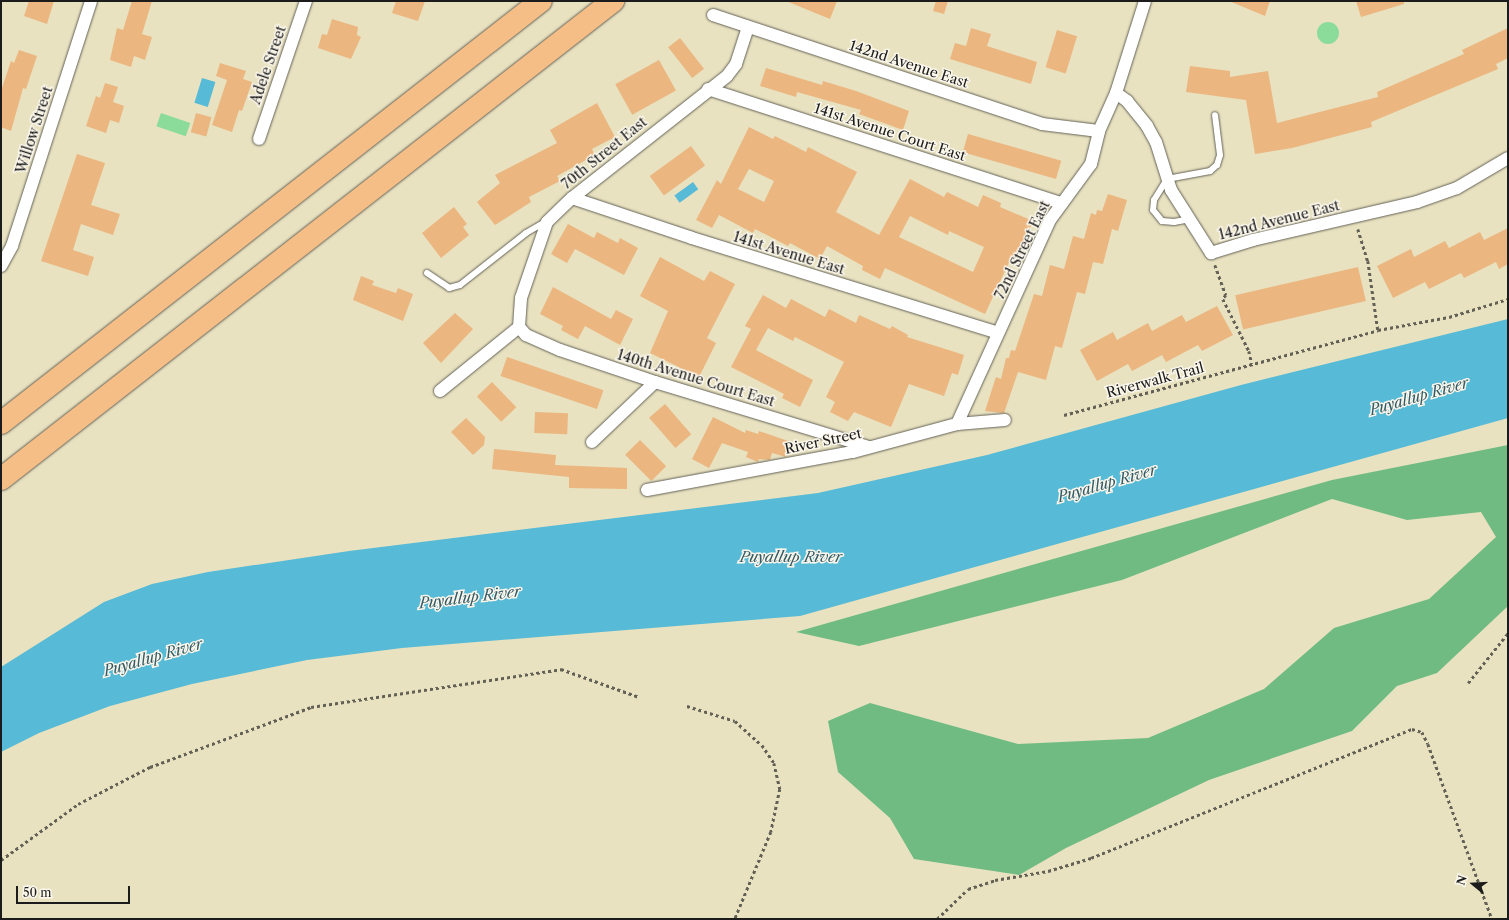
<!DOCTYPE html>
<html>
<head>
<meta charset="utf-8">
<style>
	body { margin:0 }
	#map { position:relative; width:1509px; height:920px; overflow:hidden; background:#e8e2c1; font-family:"Libre Caslon Text",serif }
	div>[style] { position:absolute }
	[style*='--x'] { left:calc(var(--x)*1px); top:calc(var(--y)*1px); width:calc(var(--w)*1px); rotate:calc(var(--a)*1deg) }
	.green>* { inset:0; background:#8bdb9a; transform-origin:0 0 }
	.round { border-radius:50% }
	.forest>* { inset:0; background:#70bb82 }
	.water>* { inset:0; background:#57bad6; transform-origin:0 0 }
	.building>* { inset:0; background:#ebb67f; transform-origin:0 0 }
	.path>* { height:2.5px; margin-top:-1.25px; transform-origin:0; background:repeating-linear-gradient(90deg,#636156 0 3px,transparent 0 6px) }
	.roads { filter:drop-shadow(0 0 1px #636156) drop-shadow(0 0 1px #636156) }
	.lane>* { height:6px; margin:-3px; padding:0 3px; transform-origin:3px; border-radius:3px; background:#fff }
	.street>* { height:12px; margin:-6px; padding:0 6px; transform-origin:6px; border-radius:6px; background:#fff }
	.highway>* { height:22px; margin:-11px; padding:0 11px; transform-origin:11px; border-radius:11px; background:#f6be87 }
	span { translate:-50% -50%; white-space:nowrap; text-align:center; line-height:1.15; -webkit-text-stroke:3px #fbf7ec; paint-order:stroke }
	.street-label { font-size:14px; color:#1c1c1c }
	.water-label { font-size:15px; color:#345b66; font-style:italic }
	.frame { position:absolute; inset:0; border:2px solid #1c1c1c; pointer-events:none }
	.north { position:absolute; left:1453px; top:864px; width:40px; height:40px; -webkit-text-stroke:3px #fbf7ec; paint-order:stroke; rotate:288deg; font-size:11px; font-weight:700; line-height:16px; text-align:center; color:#1c1c1c }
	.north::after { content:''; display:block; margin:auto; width:14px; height:18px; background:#1c1c1c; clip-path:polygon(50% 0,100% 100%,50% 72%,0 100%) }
	.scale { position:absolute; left:16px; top:886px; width:114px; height:18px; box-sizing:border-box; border:2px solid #1c1c1c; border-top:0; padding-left:5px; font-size:12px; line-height:14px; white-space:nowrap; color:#1c1c1c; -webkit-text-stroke:3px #fbf7ec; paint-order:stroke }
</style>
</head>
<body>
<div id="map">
	<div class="green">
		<div class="round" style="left:1317px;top:22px;width:22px;height:22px"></div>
		<div style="left:161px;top:113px;width:31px;height:14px;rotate:19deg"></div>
	</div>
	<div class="forest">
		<div style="clip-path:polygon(1508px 445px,1508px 606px,1437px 673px,1397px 686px,1352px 731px,1209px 780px,1066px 848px,1019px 875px,914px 859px,890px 818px,838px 772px,828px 721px,870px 703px,1018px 744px,1148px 738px,1264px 689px,1334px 628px,1429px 599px,1496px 537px,1481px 512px,1407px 520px,1332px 499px,1122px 580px,859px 646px,796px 632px,1332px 480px)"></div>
	</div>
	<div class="water">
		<div style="left:202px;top:78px;width:14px;height:26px;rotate:17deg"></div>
		<div style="left:693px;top:182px;width:9px;height:23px;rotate:54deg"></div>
		<div style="clip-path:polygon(1508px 319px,1508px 418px,800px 616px,402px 648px,307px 660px,192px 684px,110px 706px,39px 733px,1px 752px,1px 667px,104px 602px,152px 584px,208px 572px,349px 551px,818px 493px,987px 455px,1241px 385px)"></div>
	</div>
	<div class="building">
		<div style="clip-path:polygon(29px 1px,54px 1px,47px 24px,24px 16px)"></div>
		<div style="clip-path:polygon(132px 1px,152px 1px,142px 34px,152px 37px,145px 60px,134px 56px,131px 67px,110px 60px,117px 28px,123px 30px)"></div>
		<div style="clip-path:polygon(396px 1px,425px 1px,418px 21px,392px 13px)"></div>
		<div style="clip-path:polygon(786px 1px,837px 1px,830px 19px)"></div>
		<div style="clip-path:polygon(936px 1px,948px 1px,944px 14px,933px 11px)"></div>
		<div style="clip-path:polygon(1229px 1px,1270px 1px,1265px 16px)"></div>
		<div style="clip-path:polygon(1356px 1px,1404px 1px,1404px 4px,1361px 17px)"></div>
		<div style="clip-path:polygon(332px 19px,358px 27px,357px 35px,361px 37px,351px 59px,318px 48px,322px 34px,327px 35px)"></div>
		<div style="clip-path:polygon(971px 28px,991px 34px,987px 46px,1037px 62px,1031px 84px,950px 59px,955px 43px,966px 46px)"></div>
		<div style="clip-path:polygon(1508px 28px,1508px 58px,1496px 64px,1498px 69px,1371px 122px,1372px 127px,1292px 148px,1255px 154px,1246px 100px,1186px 92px,1190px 66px,1230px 71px,1230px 77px,1268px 71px,1277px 123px,1378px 97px,1377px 92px,1464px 54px,1462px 50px)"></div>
		<div style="left:1057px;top:30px;width:21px;height:39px;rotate:17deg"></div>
		<div style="left:680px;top:38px;width:39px;height:15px;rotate:52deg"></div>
		<div style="clip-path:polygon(19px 50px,37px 56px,26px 89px,23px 88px,11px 131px,1px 127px,1px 91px,11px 61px,14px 63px)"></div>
		<div style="left:659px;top:60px;width:35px;height:50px;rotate:61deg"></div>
		<div style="clip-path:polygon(220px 63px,246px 71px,243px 79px,252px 82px,242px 111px,239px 110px,232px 132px,212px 125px,227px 80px,216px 76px)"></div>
		<div style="clip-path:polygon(766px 68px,822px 85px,823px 81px,856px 91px,909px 111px,903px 130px,859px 114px,861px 110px,797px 92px,796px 97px,760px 86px)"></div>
		<div style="clip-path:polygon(105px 83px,118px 87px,113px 102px,124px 106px,119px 123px,110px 120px,106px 133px,86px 126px,96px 96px,100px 98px)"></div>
		<div style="clip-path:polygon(597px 103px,615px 137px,592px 149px,595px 155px,557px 176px,560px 181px,529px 197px,531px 202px,495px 225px,477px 202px,500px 183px,495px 175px,557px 143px,550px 130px)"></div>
		<div style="left:196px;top:113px;width:16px;height:20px;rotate:15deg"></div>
		<div style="clip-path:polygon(evenodd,749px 127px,773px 139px,775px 136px,806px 152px,808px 147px,857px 172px,836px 212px,879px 235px,910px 179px,944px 197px,947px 192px,978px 207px,983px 195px,1001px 203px,1000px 207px,1033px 221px,1016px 260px,1011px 258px,985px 314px,885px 268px,880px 279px,862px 270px,863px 266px,827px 246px,820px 259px,790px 243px,788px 246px,755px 229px,753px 233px,719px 215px,712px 228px,696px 220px,717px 180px,721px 184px,749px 127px,749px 169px,774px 181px,764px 202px,738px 189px,749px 169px,749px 127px,910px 216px,948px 235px,949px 231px,984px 247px,973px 272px,899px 237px,910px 216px)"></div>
		<div style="left:968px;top:134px;width:97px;height:19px;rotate:16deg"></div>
		<div style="left:691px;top:146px;width:24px;height:51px;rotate:54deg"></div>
		<div style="clip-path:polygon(77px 154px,105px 163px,91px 205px,120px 214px,113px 235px,81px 224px,73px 250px,94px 257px,88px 276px,41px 261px)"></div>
		<div style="clip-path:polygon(1108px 194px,1127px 200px,1118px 231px,1112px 229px,1103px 264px,1093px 262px,1085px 294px,1077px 292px,1062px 348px,1055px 346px,1046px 380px,1018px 372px,1004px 413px,985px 411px,996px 377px,1001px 379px,1006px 358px,1009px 358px,1011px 350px,1015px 351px,1034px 294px,1042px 296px,1050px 265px,1064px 269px,1073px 236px,1084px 239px,1091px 213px,1096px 215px,1097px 210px,1102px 211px)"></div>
		<div style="clip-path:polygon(454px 207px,467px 224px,463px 227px,469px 235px,441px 258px,422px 233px)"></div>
		<div style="clip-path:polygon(568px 224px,594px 238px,597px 232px,618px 243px,620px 238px,638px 248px,624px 275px,575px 249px,567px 263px,551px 254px)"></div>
		<div style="clip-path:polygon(1508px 228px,1508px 264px,1499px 269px,1496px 262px,1464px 278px,1461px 273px,1429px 289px,1425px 282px,1393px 298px,1377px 266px,1411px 249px,1414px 257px,1445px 241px,1449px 248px,1480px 232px,1484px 240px)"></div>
		<div style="clip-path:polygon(660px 257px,704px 281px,710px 271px,735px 284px,707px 338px,716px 343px,699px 377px,650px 353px,668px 311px,640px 296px)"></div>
		<div style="left:1358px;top:267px;width:35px;height:126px;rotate:77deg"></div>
		<div style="clip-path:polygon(361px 276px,374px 281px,372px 285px,396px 293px,398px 288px,413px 294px,403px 321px,353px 300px)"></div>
		<div style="clip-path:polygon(553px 287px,611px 319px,616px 310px,633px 319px,620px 345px,585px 326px,578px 339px,561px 330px,563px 326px,540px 314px)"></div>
		<div style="clip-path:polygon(763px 295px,786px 308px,791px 299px,825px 317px,829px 309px,856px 323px,859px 315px,890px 329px,892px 326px,908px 335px,907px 337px,955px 352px,964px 355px,958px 375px,952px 373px,944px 396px,909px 384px,891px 427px,854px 412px,848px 421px,830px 412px,835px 402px,826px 397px,844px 362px,795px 337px,793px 341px,768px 328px,756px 350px,813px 380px,800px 407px,782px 398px,784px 394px,731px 367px,751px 329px,745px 326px)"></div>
		<div style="clip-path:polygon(1217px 306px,1233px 335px,1202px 351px,1198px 345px,1166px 362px,1162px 355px,1132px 371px,1128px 364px,1097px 381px,1080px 350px,1113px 332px,1117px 340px,1148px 323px,1152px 331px,1182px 315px,1186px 322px)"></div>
		<div style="clip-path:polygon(455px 313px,473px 329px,441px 363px,423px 343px)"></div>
		<div style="left:507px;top:357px;width:102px;height:20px;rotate:19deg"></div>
		<div style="left:492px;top:382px;width:35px;height:21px;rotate:46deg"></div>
		<div style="left:665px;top:404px;width:40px;height:21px;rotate:49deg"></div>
		<div style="left:535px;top:412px;width:33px;height:21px;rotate:2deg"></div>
		<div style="clip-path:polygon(713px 417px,745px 433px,746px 430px,758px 434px,759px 431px,791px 442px,786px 457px,772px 453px,770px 460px,759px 459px,758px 462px,746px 457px,748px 452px,722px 443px,709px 468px,692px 459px)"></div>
		<div style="clip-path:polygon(466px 418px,485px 437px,484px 445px,473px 455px,451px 432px)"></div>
		<div style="left:640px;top:440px;width:37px;height:21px;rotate:45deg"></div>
		<div style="clip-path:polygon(494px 449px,556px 455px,555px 465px,627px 468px,627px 489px,569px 488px,569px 477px,492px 469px)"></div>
	</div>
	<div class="path">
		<div style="--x:1358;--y:229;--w:34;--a:73"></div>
		<div style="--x:1368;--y:261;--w:70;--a:81.8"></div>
		<div style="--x:1215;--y:265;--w:32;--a:70"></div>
		<div style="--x:1226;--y:295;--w:5;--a:127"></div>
		<div style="--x:1223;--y:299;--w:58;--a:63.4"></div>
		<div style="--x:1249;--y:351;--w:13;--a:77"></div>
		<div style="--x:1064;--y:415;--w:325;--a:-15.1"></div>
		<div style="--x:1378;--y:330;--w:72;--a:-10.4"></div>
		<div style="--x:1449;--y:317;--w:62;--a:-17"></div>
		<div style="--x:1468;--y:683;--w:64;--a:-51.3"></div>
		<div style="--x:687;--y:706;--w:50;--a:17.4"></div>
		<div style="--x:735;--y:721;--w:36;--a:42"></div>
		<div style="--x:762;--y:745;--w:22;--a:56"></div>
		<div style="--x:774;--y:763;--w:27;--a:77"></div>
		<div style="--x:780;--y:789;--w:44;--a:101.8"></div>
		<div style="--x:771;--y:832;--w:94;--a:112.5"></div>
		<div style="--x:1;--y:860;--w:95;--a:-36"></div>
		<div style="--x:78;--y:804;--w:81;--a:-27.2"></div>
		<div style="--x:150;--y:767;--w:172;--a:-20.4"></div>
		<div style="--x:311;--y:707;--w:253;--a:-8.6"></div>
		<div style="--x:561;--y:669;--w:83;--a:19.7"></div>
		<div style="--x:937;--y:919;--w:43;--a:-44.1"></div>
		<div style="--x:968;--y:889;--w:28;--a:-18"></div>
		<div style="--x:995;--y:880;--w:54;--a:-9.6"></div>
		<div style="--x:1048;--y:871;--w:45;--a:-16.8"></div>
		<div style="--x:1091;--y:858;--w:346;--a:-21.9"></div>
		<div style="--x:1412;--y:729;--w:10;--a:17"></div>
		<div style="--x:1422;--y:732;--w:13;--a:63"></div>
		<div style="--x:1428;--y:744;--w:186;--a:69.9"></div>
	</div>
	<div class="roads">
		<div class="lane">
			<div style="--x:1190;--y:219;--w:16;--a:169"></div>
			<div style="--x:1174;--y:222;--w:12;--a:-175"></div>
			<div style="--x:1162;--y:221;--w:14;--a:-129"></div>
			<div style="--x:1153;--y:210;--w:10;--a:-84"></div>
			<div style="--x:1154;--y:200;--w:25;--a:-58"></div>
			<div style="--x:1167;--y:179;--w:44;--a:-10.5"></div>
			<div style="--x:1210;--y:171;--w:9;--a:-41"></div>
			<div style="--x:1217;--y:165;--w:10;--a:-73"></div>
			<div style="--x:1220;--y:155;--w:40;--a:-97.1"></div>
			<div style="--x:427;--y:273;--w:27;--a:34"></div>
			<div style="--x:449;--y:288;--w:11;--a:-15"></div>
			<div style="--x:460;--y:285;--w:84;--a:-38.2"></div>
			<div style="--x:526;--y:233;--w:22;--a:-30"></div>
		</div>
		<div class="street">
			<div style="--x:713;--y:15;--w:347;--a:18.3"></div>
			<div style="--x:1042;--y:124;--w:57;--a:7"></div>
			<div style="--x:708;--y:89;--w:372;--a:17.9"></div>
			<div style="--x:1116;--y:93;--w:14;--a:36"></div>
			<div style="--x:1127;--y:101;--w:32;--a:51"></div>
			<div style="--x:1147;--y:126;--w:18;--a:61"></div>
			<div style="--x:1156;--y:142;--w:50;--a:72.6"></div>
			<div style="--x:1171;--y:190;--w:75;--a:57.6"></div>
			<div style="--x:1211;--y:253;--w:44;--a:-17.2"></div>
			<div style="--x:1253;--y:240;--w:168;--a:-13"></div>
			<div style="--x:1417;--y:202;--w:42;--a:-19.3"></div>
			<div style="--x:1457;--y:188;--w:59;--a:-30.5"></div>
			<div style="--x:259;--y:139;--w:146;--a:-71.2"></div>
			<div style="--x:572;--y:198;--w:126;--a:18.4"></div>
			<div style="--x:692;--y:238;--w:320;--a:17.2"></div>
			<div style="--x:1;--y:266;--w:23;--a:-61"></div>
			<div style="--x:12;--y:246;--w:257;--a:-72.1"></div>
			<div style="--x:519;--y:327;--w:29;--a:-86"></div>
			<div style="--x:521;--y:298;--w:80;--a:-71.1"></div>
			<div style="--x:547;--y:222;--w:35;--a:-44"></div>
			<div style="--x:572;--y:198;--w:197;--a:-38.2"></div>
			<div style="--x:727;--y:76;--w:15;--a:-53"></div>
			<div style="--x:736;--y:64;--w:39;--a:-72"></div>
			<div style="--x:519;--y:327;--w:11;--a:49"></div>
			<div style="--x:526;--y:335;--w:37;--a:24"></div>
			<div style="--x:560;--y:350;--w:100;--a:18.6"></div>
			<div style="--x:655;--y:382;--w:224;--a:16.9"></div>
			<div style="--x:440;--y:391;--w:102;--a:-39"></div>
			<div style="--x:957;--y:424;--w:224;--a:-65.5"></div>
			<div style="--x:1050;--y:220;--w:69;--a:-53.8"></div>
			<div style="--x:1091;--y:164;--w:34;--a:-76"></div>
			<div style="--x:1099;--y:131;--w:42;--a:-65.9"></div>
			<div style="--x:1116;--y:93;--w:96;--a:-72.5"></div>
			<div style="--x:592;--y:442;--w:87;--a:-43.6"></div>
			<div style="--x:647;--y:490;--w:209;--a:-10.5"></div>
			<div style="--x:853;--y:452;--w:108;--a:-15.1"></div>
			<div style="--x:957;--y:424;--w:48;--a:-4.8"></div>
		</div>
		<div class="highway">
			<div style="--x:1;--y:423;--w:685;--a:-38.01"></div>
			<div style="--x:1;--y:479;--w:777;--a:-37.99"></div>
		</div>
	</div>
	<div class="street-label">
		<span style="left:909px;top:64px;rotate:18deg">142nd Avenue East</span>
		<span style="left:268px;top:65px;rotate:-71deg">Adele Street</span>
		<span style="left:34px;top:130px;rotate:-72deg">Willow Street</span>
		<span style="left:890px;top:132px;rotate:18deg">141st Avenue Court East</span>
		<span style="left:604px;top:153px;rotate:-39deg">70th Street East</span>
		<span style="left:1279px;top:220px;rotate:-14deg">142nd Avenue East</span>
		<span style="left:1022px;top:250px;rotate:-64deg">72nd Street East</span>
		<span style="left:789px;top:253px;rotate:17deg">141st Avenue East</span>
		<span style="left:696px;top:378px;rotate:17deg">140th Avenue Court East</span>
		<span style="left:1155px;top:380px;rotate:-15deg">Riverwalk Trail</span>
		<span style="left:823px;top:441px;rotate:-12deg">River Street</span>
	</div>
	<div class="water-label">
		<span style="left:1419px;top:396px;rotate:-16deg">Puyallup River</span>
		<span style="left:1107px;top:483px;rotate:-16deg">Puyallup River</span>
		<span style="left:791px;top:557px">Puyallup River</span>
		<span style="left:470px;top:597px;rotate:-7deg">Puyallup River</span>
		<span style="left:153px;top:657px;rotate:-16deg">Puyallup River</span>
	</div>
	<div class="frame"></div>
	<div class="north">N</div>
	<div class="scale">50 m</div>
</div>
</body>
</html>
